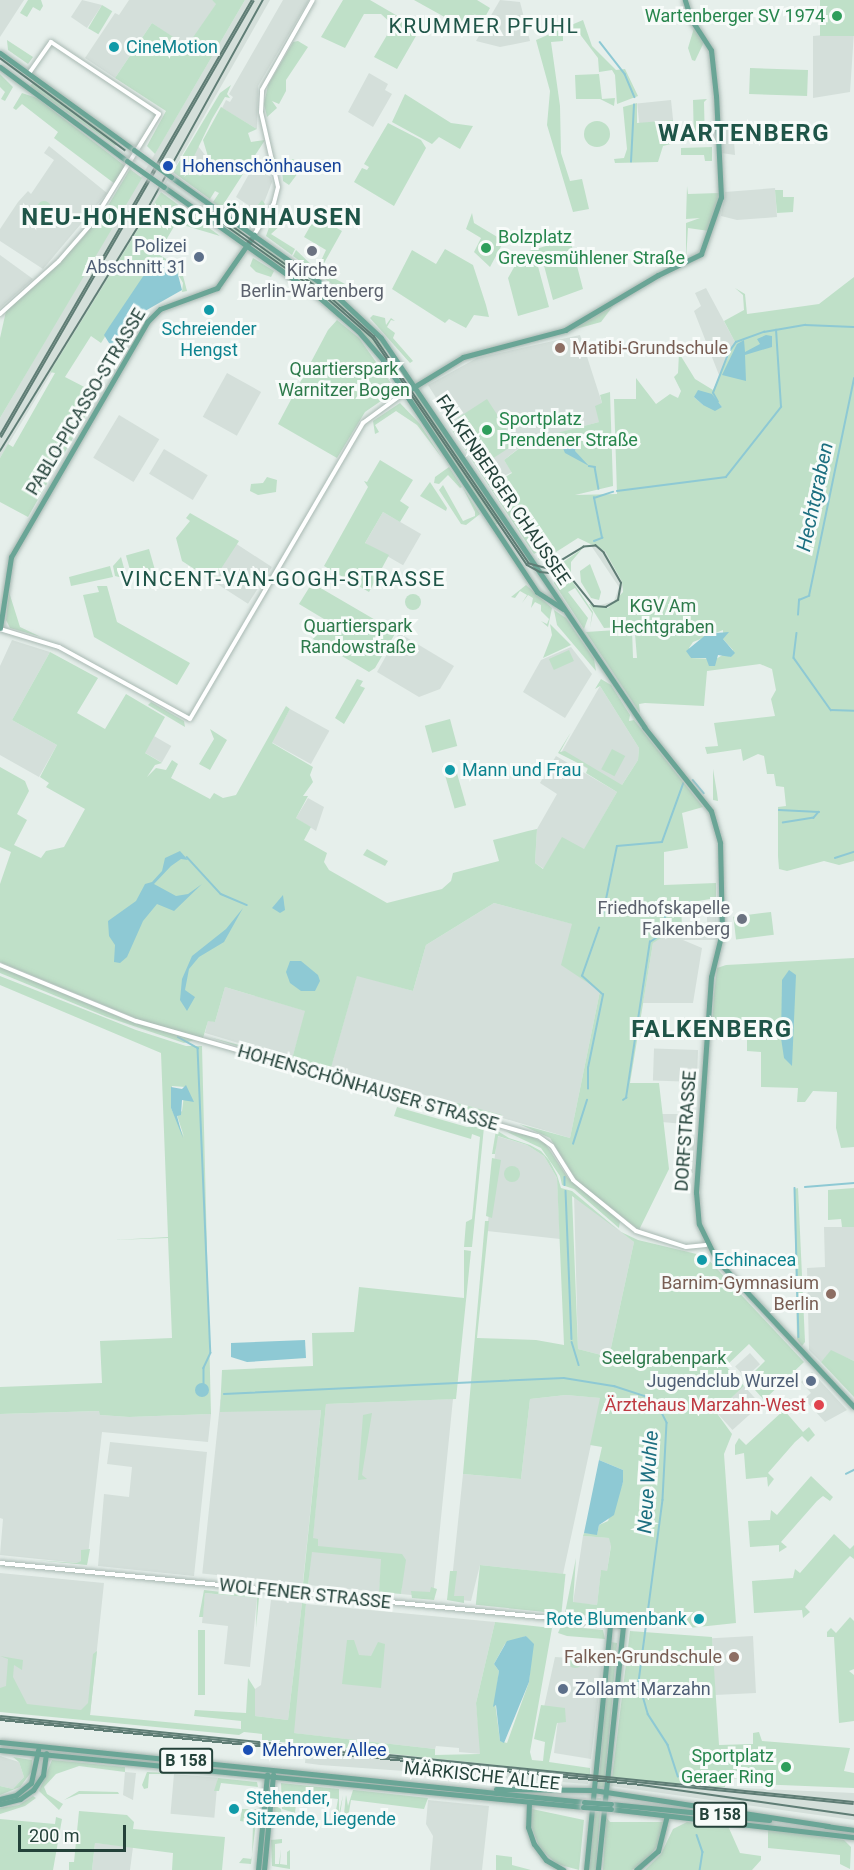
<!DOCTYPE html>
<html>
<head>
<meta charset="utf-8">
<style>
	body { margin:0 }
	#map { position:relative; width:854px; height:1870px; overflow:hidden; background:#e6efeb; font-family:Roboto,sans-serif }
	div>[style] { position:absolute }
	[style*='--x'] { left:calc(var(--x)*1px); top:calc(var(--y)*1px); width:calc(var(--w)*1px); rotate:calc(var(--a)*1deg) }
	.built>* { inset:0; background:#d4dfda; transform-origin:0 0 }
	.green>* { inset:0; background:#bfe0c8; transform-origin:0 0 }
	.round { border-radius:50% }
	.water>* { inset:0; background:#8ec9d4 }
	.stream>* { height:1.5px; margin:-0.75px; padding:0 0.75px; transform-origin:0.75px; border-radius:0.75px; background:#8ec9d4 }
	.roads { filter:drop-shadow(0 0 2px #a8b8b2) drop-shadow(0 0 2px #a8b8b2) }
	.minor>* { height:4px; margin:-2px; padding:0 2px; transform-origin:2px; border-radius:2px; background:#fff }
	.major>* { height:5px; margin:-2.5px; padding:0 2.5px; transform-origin:2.5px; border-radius:2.5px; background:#6aa596 }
	.tram>* { height:1.5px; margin:-0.75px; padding:0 0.75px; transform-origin:0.75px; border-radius:0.75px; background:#5f7d75 }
	.rail>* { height:4px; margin-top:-2px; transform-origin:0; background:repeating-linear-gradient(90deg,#f7fbf9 0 4.5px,#5f7d75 0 9px); box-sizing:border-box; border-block:2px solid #5f7d75 }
	.bridges { filter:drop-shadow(0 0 2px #c2cac8) drop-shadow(0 0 2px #c2cac8) }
	.major-bridge>* { height:5px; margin:-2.5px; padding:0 2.5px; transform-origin:2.5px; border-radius:2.5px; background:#6aa596 }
	.dots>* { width:16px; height:16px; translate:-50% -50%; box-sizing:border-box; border:3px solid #f7fbf9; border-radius:50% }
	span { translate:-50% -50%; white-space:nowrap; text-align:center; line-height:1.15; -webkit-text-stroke:6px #f7fbf9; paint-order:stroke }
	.shield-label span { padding:2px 4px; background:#f7fbf9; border:2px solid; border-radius:4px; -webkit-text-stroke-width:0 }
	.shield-label { font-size:16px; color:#24423a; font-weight:700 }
	.leisure-label { font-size:18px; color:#27864d }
	.right { translate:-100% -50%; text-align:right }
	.left { translate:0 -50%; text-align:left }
	.culture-label { font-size:18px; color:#0d838f }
	.transit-label { font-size:18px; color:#164399 }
	.service-label { font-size:18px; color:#4e5e75 }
	.worship-label { font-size:18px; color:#5b616d }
	.education-label { font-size:18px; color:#785e54 }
	.park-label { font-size:18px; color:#2d7a4b }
	.street-label { font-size:18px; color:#24423a }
	.health-label { font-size:18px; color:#be3a42 }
	.water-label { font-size:20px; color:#1c6f80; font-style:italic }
	.quarter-label { font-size:21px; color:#1f5548; letter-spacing:1.5px }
	.district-label { font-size:24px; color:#1f5548; font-weight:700; letter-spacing:1.5px }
	.scale { position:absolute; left:18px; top:1825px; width:108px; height:27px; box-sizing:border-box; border:3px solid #24423a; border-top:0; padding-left:8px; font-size:18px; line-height:21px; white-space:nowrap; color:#24423a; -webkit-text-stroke:4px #f7fbf9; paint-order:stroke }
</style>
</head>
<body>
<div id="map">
	<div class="built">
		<div style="clip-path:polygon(0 0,24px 0,0 37px)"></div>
		<div style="clip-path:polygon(82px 0,102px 5px,87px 28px,71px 17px)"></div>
		<div style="clip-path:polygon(129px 0,212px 0,217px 3px,187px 47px,152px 23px,115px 78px,85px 58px,115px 13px,119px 15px)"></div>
		<div style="clip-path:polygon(245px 0,270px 0,161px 192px,0 458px,0 418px)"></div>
		<div style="clip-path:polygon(283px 0,309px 0,258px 86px,257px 129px,222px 108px,226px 100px,230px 102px,233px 97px,229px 94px)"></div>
		<div style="clip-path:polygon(500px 0,520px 2px,530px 41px,500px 47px,476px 41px)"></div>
		<div style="clip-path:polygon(854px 32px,850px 92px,813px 98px,813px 36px)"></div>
		<div style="clip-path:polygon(369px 73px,388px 84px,385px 90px,392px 94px,373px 127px,348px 112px)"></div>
		<div style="left:671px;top:100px;width:20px;height:34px;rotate:84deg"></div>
		<div style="clip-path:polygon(719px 127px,734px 127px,734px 131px,740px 131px,740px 139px,734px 140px,735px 155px,721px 153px)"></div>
		<div style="clip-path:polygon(49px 146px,107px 193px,43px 269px,0 241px,0 229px,18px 202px,28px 191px,31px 194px,54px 160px,44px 153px)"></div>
		<div style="clip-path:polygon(198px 146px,209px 160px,201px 176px,185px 169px)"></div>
		<div style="clip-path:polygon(253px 167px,271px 177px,272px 182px,260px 213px,236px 197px)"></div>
		<div style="clip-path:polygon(775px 188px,777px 217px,737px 220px,721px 216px,725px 192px)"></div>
		<div style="clip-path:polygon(0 255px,33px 279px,0 308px)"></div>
		<div style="clip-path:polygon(706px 288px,735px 342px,719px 375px,694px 311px,701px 306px,695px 293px)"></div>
		<div style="clip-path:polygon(580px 335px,602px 403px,599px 422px,528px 441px,504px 460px,512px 472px,490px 483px,428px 385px,477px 358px)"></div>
		<div style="left:227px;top:373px;width:39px;height:50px;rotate:29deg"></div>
		<div style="left:119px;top:415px;width:47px;height:50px;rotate:31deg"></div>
		<div style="left:164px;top:449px;width:51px;height:29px;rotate:31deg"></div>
		<div style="left:383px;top:512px;width:44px;height:36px;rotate:30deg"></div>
		<div style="left:235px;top:543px;width:44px;height:44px;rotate:33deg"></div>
		<div style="clip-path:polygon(590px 544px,605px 551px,623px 585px,619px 599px,604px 609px,594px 607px,614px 601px,619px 587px)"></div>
		<div style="clip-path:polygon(399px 633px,454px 666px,440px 689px,419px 697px,377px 672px)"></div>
		<div style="clip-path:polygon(12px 640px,50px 652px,12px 720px,57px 745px,39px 777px,0 755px,0 666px)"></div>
		<div style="clip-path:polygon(571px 647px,592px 674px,565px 718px,523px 692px,541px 660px)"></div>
		<div style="clip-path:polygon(600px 686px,639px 748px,638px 760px,620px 788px,561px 753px)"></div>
		<div style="left:290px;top:709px;width:45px;height:38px;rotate:29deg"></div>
		<div style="left:154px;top:736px;width:20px;height:19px;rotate:30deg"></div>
		<div style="clip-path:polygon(556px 756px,617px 792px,572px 871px,544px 869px,535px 863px,537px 829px,557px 794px,540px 783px)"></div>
		<div style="clip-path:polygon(308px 798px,324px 807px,316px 831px,296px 818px)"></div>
		<div style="clip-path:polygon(707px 902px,716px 902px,717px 940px,683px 940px,702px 948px,693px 1003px,643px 1003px,653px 943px,663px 929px,707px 928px)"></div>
		<div style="clip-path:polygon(494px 903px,573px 924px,600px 991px,570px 1138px,331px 1067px,357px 975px,413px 991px,426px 945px)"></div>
		<div style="clip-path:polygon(225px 987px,306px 1011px,292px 1059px,205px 1033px,208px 1020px,215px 1022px)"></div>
		<div style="left:698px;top:1050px;width:32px;height:44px;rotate:92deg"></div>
		<div style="clip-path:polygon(662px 1114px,696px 1114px,695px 1125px,662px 1122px)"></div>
		<div style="clip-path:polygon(497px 1136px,527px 1145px,544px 1156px,557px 1178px,560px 1239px,487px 1231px)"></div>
		<div style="clip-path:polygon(695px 1137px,693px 1173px,675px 1171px,691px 1144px)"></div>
		<div style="clip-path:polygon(574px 1194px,634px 1242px,609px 1357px,578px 1349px)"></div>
		<div style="clip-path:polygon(824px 1227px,854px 1227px,854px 1361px,831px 1351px,821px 1362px,809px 1350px,807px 1268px,825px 1267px)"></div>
		<div style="left:750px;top:1353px;width:15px;height:20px;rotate:48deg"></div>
		<div style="clip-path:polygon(812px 1372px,847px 1410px,825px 1422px,804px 1399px,811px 1393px,801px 1382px)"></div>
		<div style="left:744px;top:1386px;width:25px;height:38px;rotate:48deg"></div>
		<div style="clip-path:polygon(566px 1395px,601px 1398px,563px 1574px,480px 1565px,471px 1601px,450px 1599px,463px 1474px,521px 1479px,530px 1399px)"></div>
		<div style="clip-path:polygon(453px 1399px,433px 1597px,401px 1594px,404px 1562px,382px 1559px,379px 1592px,308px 1585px,326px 1404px)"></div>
		<div style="left:321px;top:1410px;width:175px;height:101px;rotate:96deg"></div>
		<div style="clip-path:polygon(100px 1411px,100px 1415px,129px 1417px,211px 1414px,208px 1442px,102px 1432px,87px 1564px,0 1555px,3px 1519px,0 1518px,0 1414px)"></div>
		<div style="clip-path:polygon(110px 1442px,207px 1452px,194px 1576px,98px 1566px,104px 1494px,129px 1497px,132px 1467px,107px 1464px)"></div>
		<div style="clip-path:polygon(583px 1536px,610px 1538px,611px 1545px,607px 1571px,601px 1571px,597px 1605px,573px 1603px)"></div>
		<div style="clip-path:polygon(0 1573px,104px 1583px,90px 1715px,4px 1707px,3px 1688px,0 1688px)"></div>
		<div style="clip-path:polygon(205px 1593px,257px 1598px,250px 1667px,224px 1664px,228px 1626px,202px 1623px)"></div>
		<div style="clip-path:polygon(271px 1600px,302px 1603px,288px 1720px,255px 1716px,255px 1689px,261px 1685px)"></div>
		<div style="clip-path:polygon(306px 1604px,495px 1622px,476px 1703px,481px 1754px,459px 1752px,459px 1748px,436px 1746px,435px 1749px,293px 1733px)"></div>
		<div style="left:753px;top:1636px;width:57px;height:41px;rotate:87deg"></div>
		<div style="clip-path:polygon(555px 1657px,603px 1660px,591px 1759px,554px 1753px,559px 1711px,544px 1707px)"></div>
		<div style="clip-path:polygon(307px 1744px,589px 1775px,588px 1784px,320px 1765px,305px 1763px)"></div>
		<div style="clip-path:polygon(0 1756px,19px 1762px,24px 1777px,13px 1789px,0 1786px)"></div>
		<div style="clip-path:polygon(125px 1772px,136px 1773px,133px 1800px,123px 1795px)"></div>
		<div style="left:174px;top:1774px;width:44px;height:40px;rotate:5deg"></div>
		<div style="clip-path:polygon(612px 1778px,717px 1787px,854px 1793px,854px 1820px,611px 1786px)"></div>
		<div style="clip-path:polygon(428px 1800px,489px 1806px,482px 1870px,430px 1870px,433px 1836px,426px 1824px)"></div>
		<div style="clip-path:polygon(95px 1843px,133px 1847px,130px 1870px,92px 1870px)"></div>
	</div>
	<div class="green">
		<div style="clip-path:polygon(28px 0,41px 0,43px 6px,40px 11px,33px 7px,27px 17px,20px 13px)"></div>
		<div style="clip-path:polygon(212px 0,245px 0,155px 154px,147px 146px,166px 111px,115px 78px,152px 23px,187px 46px,216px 4px)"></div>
		<div style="clip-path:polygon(343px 0,370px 0,420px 29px,397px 69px,374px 57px,393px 25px,381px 14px,364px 14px,345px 48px,321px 37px)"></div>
		<div style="clip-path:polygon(414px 0,477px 0,490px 8px,484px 19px,472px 13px,483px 20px,475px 34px)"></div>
		<div style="left:820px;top:0;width:34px;height:36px"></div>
		<div style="left:102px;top:5px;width:12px;height:27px;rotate:31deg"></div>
		<div style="clip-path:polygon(583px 20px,592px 46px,616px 70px,625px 69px,638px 96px,617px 104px,615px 75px,612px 70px,599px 72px,598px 58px,579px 33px,563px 34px,563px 41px,551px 42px,560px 106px,561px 153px,570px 181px,582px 179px,589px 209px,573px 212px,547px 125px,550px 91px,536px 40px)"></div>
		<div style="clip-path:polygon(694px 28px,704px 42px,695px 61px,692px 60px,688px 48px)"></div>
		<div style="clip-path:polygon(7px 40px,33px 57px,28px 64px,8px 50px)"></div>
		<div style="clip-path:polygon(298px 41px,308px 47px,286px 80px,286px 91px,279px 104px,272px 101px,277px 108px,267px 117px,264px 104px,268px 85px,293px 42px)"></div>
		<div style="left:808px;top:70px;width:26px;height:58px;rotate:92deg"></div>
		<div style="clip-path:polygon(0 74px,13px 87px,5px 101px,1px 99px,5px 92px,0 87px)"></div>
		<div style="clip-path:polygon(599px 74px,602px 99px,615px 98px,614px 106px,600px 99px,576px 99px,575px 75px)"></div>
		<div style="clip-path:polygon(35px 80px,112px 137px,117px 143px,115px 146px,30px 86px)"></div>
		<div style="clip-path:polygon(231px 85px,227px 94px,230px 98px,225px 97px,212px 119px,184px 177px,190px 172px,201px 176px,203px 171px,209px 160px,203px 140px,221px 107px,257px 129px,248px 133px,251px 142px,265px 140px,221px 208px,213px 202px,219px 193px,215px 191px,210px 199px,173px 172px,220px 93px)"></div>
		<div style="clip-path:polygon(22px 93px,37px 98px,125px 166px,115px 184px,54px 138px,58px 132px,22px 104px,16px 110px,13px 108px)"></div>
		<div style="clip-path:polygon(405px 94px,451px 123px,473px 126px,460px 149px,439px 137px,432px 144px,392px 122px)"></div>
		<div style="clip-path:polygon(707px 99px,704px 102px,705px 144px,694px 144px,693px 100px)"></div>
		<div style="clip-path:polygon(637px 103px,637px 123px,673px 120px,675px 143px,663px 146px,658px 162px,615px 163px,614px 159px,624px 158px,627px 149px,623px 107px)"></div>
		<div class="round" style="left:584px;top:121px;width:26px;height:26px"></div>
		<div style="clip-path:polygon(388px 123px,421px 140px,426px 148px,394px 206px,354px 182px,362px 168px,367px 170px,369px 167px,364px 164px)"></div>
		<div style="clip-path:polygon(712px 147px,712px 161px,705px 161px,704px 155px,681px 155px,681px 148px)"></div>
		<div style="clip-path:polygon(281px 159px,293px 159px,301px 166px,295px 165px,291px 172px,298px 173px,289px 185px,283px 181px)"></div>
		<div style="clip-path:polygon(130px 169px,142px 178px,0 418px,0 338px,6px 311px,80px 241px,106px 209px)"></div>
		<div style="clip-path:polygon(687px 186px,688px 194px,719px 193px,720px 196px,709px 231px,688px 228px,686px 260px,686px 223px,700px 218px,686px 219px)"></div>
		<div style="clip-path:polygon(775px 190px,783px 190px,783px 197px,794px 197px,793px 212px,777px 213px)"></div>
		<div style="clip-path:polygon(161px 192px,220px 236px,176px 223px,158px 254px,181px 268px,187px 291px,182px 292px,183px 283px,175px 269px,161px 261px,153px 262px,101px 343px,91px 336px,65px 377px,98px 394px,28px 517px,0 502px,0 458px,8px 444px,13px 447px,55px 373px,50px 372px)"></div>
		<div style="clip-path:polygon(262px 200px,265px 204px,254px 224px,249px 225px,225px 210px,227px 207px,245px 220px)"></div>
		<div class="round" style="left:37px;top:201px;width:14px;height:14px"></div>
		<div style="clip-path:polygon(472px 213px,474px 223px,504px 241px,490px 267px,474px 252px,481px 238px,466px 229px)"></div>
		<div style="clip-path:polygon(217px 215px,243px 230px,239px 237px,219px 222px)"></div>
		<div style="clip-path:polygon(316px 216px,342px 231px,323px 265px,320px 263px,326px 250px,304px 237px)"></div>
		<div style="clip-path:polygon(272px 219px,281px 225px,271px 234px,295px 249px,292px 255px,266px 236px)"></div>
		<div style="clip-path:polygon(570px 239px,583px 289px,553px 300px,542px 258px,536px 259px,549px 307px,518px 316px,508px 278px,522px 253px)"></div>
		<div style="clip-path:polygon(262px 245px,333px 294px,348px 311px,342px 313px,258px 252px)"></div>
		<div style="clip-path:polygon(445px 249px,473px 265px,486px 305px,489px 317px,474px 315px,466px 328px,449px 319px,445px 323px,392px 289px,412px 250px,436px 264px)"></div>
		<div style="clip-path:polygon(296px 250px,315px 268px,345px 284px,343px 292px,293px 256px)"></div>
		<div style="clip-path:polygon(253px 258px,274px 271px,271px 277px,256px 272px,250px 266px)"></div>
		<div style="clip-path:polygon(evenodd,854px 277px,854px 861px,839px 865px,824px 861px,787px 871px,779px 869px,778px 856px,778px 807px,786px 806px,784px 787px,776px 786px,774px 774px,767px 774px,764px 756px,758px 754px,743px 761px,741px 749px,707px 754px,705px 747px,718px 746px,714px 723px,775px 716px,771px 699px,776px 690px,772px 669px,760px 664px,707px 671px,704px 706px,645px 703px,639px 704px,640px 713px,586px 632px,632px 629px,633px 658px,637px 658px,634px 622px,621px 624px,621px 627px,604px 628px,589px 604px,608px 608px,623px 592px,622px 582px,605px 551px,578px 538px,542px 561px,538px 559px,543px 548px,534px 554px,442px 415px,493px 484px,512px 473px,504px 460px,530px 440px,599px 422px,595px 406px,602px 403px,600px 395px,610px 392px,613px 486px,575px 495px,617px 494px,614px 399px,636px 399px,636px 378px,656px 404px,670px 394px,678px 398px,681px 391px,674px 377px,678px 373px,679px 353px,695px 379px,713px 390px,735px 342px,724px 321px,744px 310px,743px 295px,735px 288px,745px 294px,747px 314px,819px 304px,854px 277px,713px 396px,722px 407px,703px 405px,694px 397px,713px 396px,854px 277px,723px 630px,723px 639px,733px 650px,731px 657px,724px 654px,716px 659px,691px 658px,689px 648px,693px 642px,723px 630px)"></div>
		<div style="clip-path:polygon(616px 302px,601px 322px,572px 330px,572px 328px)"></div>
		<div style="clip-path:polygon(351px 312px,385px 345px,385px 349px,381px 352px,347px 317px)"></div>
		<div style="clip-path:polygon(373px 315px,385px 318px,386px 325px,391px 318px,395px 321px,391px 320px,387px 327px,395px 333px,393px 338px,413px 361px,410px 363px,370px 318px)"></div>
		<div style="clip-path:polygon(337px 320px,359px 338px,393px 386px,391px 394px,365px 412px,337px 458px,278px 424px,328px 330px)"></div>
		<div style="left:418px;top:394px;width:152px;height:9px;rotate:56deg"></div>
		<div style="left:487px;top:399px;width:53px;height:35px;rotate:57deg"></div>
		<div style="clip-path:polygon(400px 403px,420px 424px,442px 458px,417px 425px,396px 411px,375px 425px,379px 432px,375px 434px,373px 421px)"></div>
		<div style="clip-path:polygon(380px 460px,413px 480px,400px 501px,409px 507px,400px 522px,383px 512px,365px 543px,389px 555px,369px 592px,324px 566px,368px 487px,364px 481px,367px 482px)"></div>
		<div style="clip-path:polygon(449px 467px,462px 487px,460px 488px,448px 475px,439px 484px,434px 483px,435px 477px)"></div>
		<div style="clip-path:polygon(267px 477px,277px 480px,276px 492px,258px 495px,250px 491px,251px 484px,263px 483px)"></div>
		<div style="clip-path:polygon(430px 482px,447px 508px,446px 511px,420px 496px)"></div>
		<div style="clip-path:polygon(443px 485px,463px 521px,475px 516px,475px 512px,463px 488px,480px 514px,466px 525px,461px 524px,439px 490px)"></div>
		<div style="clip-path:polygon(190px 513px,239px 541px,213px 581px,182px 561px,176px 538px,190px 521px,186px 518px)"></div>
		<div style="left:149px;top:549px;width:22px;height:24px;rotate:74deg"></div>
		<div style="clip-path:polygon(582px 549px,571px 562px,571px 576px,550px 571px)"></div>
		<div style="clip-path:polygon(121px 557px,127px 579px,115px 576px,113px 566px)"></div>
		<div style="clip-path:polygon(590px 564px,601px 592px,599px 600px,591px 598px,581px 582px,580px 571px)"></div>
		<div style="clip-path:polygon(110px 566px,113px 577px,71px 586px,69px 577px)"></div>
		<div style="clip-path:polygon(556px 575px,572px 581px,593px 612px,590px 628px,592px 613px,575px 588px,568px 592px,588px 618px,584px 629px,554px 583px)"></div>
		<div style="clip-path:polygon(312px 583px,396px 632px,375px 668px,369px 672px,313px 639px,324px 619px,299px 604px)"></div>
		<div style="clip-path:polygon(526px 585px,552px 608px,548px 627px,541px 621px,547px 624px,549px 619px,541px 611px,541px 605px,535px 602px,531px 608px,533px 598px,528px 595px,522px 603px,527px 595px,520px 591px,515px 598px,511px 597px)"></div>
		<div style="clip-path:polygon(97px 586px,107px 586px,117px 622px,190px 663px,177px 685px,94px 637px,83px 595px,99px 592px)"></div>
		<div style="clip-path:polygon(9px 592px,20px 627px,41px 637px,10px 628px,6px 620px)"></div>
		<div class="round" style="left:405px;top:594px;width:16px;height:16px"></div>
		<div style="clip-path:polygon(554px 610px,566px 618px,594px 659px,596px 671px,557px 625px)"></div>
		<div style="clip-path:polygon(550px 624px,571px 645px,543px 658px,552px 635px)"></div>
		<div style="left:569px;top:650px;width:12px;height:22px;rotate:66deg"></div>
		<div style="clip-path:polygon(50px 652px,98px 678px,77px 713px,105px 729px,126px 694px,165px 717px,145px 753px,162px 763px,155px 765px,147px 777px,156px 768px,166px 770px,172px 760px,178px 764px,171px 778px,210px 799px,214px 793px,223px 798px,236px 795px,286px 706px,290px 709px,272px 743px,313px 767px,310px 775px,313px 782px,303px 796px,308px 796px,296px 818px,311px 827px,304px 840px,327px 853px,324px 862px,329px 870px,387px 903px,442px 889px,451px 881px,453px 873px,499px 861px,493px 840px,528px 831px,537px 829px,535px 863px,543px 869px,562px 837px,584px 849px,617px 792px,586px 773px,588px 768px,558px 753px,571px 732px,560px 752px,565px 751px,622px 785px,638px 760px,639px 748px,600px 686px,595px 689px,601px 679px,611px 685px,630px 715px,629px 721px,634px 720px,703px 807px,682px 813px,688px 848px,664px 852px,664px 885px,716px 883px,716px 898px,681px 904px,682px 928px,664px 929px,661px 938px,653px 943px,630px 1083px,659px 1083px,669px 1169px,639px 1230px,577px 1181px,550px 1138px,519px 1124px,570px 1138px,600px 991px,561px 965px,572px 924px,494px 903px,426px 945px,413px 991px,357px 976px,329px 1075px,209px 1037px,292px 1059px,305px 1011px,225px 987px,215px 1022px,208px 1021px,203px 1038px,145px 1022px,0 962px,0 884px,11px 852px,0 847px,0 767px,25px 781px,29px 791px,17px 814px,27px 820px,14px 845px,41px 858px,46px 851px,64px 847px,85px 809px,46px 787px,49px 783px,40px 777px,57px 745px,12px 720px)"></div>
		<div style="clip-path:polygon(357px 679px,363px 681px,360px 686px,365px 688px,344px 724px,335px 718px)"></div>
		<div style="clip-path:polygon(151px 702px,184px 721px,185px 727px,148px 705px)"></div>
		<div style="left:450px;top:719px;width:28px;height:26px;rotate:75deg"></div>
		<div style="clip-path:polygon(210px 729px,227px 740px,210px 770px,199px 764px,214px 739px)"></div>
		<div style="left:612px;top:749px;width:15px;height:23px;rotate:28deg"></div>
		<div style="left:454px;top:763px;width:44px;height:12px;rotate:74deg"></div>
		<div style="clip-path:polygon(713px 769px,717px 793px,718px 801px,713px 800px)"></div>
		<div style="clip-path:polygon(367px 849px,388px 861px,385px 866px,363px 855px)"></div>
		<div style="left:771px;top:912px;width:23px;height:38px;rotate:83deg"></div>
		<div style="clip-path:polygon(854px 958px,854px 1147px,841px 1148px,836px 1128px,837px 1092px,813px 1091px,805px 1102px,797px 1102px,798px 1088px,761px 1087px,761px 1052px,747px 1051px,747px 1028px,712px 1028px,714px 994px,717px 968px,726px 965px)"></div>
		<div style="clip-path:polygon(0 967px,127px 1020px,195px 1040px,184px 1043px,107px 1017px,0 973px)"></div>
		<div style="clip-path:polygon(evenodd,0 976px,136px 1030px,186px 1046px,202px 1046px,211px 1414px,129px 1417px,100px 1415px,99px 1411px,0 1414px,0 1387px,102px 1383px,100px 1341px,172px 1338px,168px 1238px,114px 1240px,168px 1237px,161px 1053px,0 985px,0 976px,172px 1086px,185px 1087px,182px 1111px,177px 1115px,184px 1137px,171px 1108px,172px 1086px)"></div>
		<div style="clip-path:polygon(446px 1100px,502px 1115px,502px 1118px,496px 1122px,444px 1107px)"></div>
		<div style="clip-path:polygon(397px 1107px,467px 1127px,484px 1127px,472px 1247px,464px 1247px,466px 1222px,472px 1219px,480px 1137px,472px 1134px,471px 1139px,394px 1116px)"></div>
		<div style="clip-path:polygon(496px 1130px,509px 1138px,530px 1145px,541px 1151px,549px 1160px,557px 1175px,561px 1188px,572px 1191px,618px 1230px,572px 1196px,578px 1349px,609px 1357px,634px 1242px,621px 1232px,638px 1240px,705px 1256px,804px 1362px,764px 1400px,746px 1380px,765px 1361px,749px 1344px,726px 1366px,744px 1386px,716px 1412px,732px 1434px,724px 1454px,736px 1623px,689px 1628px,565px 1613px,576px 1558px,573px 1602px,597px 1605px,601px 1570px,607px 1571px,611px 1546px,609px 1538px,583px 1536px,584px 1533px,597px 1534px,599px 1525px,608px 1521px,623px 1482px,623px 1470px,599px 1460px,602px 1447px,590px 1445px,600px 1398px,566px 1395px,530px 1399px,521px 1479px,463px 1474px,485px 1221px,489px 1221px,477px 1338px,536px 1340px,564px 1345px,557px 1178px,544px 1156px,527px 1145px,498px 1136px,495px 1154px,492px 1154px)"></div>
		<div style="clip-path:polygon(505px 1131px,527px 1135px,545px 1143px,568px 1178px,620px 1221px,619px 1228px,574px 1189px,562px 1185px,560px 1176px,541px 1148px)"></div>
		<div style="clip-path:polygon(492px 1158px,501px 1160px,492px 1218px,486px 1216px)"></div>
		<div class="round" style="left:504px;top:1166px;width:16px;height:16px"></div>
		<div style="clip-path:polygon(798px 1188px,805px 1342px,802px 1346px,797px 1339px,794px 1189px)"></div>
		<div style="clip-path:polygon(854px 1188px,854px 1227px,842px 1227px,841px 1219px,828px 1220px,828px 1190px)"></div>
		<div style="clip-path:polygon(464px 1250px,471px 1251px,456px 1399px,326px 1404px,313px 1538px,318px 1539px,318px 1546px,402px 1554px,406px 1560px,401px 1594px,379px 1592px,381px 1559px,312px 1552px,308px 1585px,303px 1584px,321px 1410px,220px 1412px,222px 1370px,313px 1366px,312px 1333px,354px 1332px,359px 1287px,464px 1298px)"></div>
		<div style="clip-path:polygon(831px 1350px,854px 1361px,854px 1397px,821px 1362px)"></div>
		<div style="clip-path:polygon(784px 1410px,803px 1432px,809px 1427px,815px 1435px,808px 1442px,802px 1436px,795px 1442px,768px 1473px,774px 1479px,768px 1487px,767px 1477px,746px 1479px,744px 1453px,735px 1455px,735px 1445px,739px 1438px,746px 1445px)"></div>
		<div style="clip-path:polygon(372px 1413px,362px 1475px,367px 1479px,358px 1480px,363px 1415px)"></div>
		<div style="clip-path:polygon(811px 1476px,833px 1497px,830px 1501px,823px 1496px,817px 1501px,781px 1542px,787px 1547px,779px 1552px,779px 1545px,750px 1547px,748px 1521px,770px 1520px,771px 1510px,777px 1515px)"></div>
		<div style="clip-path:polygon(834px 1534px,850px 1549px,854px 1545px,854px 1559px,850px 1556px,845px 1561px,805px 1607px,810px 1612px,803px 1618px,802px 1610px,754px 1613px,752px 1581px,793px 1578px,795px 1569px,800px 1573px)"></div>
		<div style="clip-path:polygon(90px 1549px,87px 1565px,35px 1560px,77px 1563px,81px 1561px,81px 1550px)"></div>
		<div style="left:480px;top:1565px;width:86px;height:40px;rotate:6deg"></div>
		<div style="clip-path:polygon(450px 1571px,457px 1571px,454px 1596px,464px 1596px,464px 1603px,447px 1600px)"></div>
		<div style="clip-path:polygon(431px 1587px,437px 1589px,434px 1600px,412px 1598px,411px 1591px,430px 1592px)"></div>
		<div style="clip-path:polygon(204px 1590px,257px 1596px,259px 1598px,256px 1628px,257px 1598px,205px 1593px,203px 1617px,199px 1617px)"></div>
		<div style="clip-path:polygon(evenodd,302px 1603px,306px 1604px,294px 1733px,435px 1749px,435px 1755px,480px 1754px,476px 1703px,495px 1622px,552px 1628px,530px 1752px,532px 1760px,543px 1761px,545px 1742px,534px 1739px,541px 1705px,565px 1708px,566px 1722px,557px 1723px,549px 1762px,590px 1768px,590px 1775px,262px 1740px,262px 1734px,244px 1732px,239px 1735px,0 1712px,0 1688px,6px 1686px,8px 1659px,0 1656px,23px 1660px,22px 1670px,14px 1665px,13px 1677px,27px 1704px,81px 1710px,88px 1703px,93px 1654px,97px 1651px,90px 1715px,241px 1729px,241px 1721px,194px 1716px,195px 1710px,246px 1713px,248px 1678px,255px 1689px,255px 1716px,288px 1720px,302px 1603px,526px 1636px,532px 1647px,529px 1682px,507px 1743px,500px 1741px,495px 1702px,499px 1671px,494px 1664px,505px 1644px,526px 1636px)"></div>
		<div style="clip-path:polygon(850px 1617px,854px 1621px,854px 1669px,849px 1671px,854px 1675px,854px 1721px,839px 1723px,834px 1637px,827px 1637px,827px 1632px,831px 1628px,836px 1633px)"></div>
		<div style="clip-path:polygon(561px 1626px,603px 1630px,605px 1639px,567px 1636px,558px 1633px)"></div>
		<div style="left:198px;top:1630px;width:7px;height:65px"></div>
		<div style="clip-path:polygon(630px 1631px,712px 1637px,719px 1745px,753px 1744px,753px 1733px,759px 1732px,762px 1741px,850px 1748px,844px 1771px,854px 1773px,854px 1788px,759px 1784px,759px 1780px,726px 1778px,725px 1787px,717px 1787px,612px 1778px)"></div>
		<div style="clip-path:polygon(347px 1640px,354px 1640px,359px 1655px,371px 1656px,378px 1642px,385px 1644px,381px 1688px,342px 1684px)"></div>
		<div style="clip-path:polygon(611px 1642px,617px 1643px,611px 1714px,604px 1787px,598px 1788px)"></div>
		<div class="round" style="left:567px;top:1652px;width:16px;height:16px"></div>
		<div style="clip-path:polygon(86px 1755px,255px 1770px,256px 1772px,255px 1773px)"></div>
		<div style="clip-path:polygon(13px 1757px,32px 1760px,32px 1771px,20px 1787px,0 1795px,0 1786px,13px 1789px,24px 1777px,19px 1762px)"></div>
		<div style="clip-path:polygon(52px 1760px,125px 1767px,125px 1772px,79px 1766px,56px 1774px,44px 1787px,47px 1794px,63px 1804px,59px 1810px,39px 1791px)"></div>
		<div style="clip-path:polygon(147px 1772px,172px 1773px,173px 1774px,149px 1774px,148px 1788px,144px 1789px,142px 1785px)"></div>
		<div style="clip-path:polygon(218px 1778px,257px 1782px,258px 1787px,221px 1783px,219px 1791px,214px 1791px)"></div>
		<div style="clip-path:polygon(281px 1783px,339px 1789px,339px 1813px,343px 1795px,340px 1815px,335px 1816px,338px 1799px,297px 1794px,295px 1813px,282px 1809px)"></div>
		<div style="clip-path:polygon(353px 1790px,354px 1790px,428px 1798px,424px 1809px,351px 1800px,348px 1818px,344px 1814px,346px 1795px,348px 1806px)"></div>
		<div style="clip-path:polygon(79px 1791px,118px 1792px,119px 1794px,79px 1794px,64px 1800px)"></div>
		<div style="clip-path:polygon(33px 1796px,36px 1798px,25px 1806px,0 1814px,0 1808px,19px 1805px)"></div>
		<div style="clip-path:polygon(596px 1798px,601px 1798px,596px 1870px,589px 1870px)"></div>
		<div style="clip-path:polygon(274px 1805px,281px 1809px,283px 1828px,273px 1823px)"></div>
		<div style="clip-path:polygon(242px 1809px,256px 1809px,255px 1821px,248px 1822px,249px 1812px,247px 1822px,240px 1821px)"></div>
		<div style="clip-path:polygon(532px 1809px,584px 1820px,579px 1870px,557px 1864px,540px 1849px,531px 1826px)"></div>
		<div style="clip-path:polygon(79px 1811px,127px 1815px,134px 1822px,133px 1829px,225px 1837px,222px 1870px,172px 1870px,173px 1853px,95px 1843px,92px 1870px,69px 1870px,69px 1862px,74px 1862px)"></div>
		<div style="clip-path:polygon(56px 1817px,62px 1819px,53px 1870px,0 1870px,0 1819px,55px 1824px)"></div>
		<div style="clip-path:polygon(606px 1817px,610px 1822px,663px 1822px,659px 1844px,644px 1863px,632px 1870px,603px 1870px)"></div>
		<div style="clip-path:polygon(256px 1822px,251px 1864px,239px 1863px,243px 1858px,252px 1859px,253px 1824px)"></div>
		<div style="clip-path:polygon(687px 1822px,728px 1826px,740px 1853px,761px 1856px,761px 1860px,752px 1870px,645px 1870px,661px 1854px,673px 1829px)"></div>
		<div style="clip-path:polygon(768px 1829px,844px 1840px,851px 1847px,850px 1869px,840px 1864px,840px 1855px,768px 1848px)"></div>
		<div style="clip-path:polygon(282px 1839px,282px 1843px,275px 1844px,275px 1864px,279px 1864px,281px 1849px,280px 1864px,287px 1865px,287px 1852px,290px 1850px,290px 1869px,272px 1866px,271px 1840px)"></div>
		<div style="clip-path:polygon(496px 1855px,512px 1857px,512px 1865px,531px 1870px,496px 1870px)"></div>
	</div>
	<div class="water">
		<div style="clip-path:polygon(161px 261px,177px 271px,182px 290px,145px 311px,123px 349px,109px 343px,104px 335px,109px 327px,148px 269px,153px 262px)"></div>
		<div style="clip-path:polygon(766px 335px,772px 336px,772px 347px,745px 355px,746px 381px,722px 375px,737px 344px,744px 340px,745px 352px,760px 344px,757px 339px)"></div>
		<div style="clip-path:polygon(698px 390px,712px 394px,722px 407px,715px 411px,703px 405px,694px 397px)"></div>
		<div style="clip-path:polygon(578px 436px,575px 451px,589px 466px,565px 453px,562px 446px,565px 438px)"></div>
		<div style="clip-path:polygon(713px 629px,716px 633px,729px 632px,723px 639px,735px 653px,731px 657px,718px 655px,715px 666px,709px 666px,706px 658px,691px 658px,686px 651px)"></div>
		<div style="clip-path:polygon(180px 851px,188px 860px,181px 859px,171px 866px,154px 884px,176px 896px,188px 894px,202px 884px,174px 911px,157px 904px,143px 921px,127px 957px,120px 963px,114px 962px,115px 945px,109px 936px,108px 921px,136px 901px,145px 884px,152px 882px,162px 871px,165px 858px)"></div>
		<div style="clip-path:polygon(283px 895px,285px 910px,280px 913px,272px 908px)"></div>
		<div style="clip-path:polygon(243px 908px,224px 942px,199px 957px,189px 969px,185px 990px,195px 997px,187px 1011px,180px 1000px,182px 979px,192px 956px,226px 929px)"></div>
		<div style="clip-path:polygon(290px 961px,301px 961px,318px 975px,320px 981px,315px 991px,301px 991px,290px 983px,286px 972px)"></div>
		<div style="clip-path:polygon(789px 970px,796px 975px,792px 1066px,784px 1058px,781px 1038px,782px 980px)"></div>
		<div style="clip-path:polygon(186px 1085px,194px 1102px,182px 1100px,181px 1115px,177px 1116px,183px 1138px,171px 1108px,171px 1087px,182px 1089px)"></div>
		<div style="clip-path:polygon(305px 1340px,306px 1358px,247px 1362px,231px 1357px,231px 1343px)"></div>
		<div class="round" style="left:195px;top:1383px;width:14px;height:14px"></div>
		<div style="clip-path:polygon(599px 1460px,623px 1470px,623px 1482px,614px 1515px,599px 1525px,597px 1535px,584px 1533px)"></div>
		<div style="clip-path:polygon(526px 1636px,534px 1644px,529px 1682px,504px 1743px,500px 1741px,496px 1705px,493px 1707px,499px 1671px,494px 1664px,507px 1641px)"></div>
	</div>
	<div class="stream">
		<div style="--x:600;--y:42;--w:41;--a:52"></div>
		<div style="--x:625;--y:74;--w:25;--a:67"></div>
		<div style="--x:631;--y:162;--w:57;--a:-87"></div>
		<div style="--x:718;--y:402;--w:10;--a:-119"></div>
		<div style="--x:713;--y:393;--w:44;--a:-68.7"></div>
		<div style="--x:729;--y:352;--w:12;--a:-55"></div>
		<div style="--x:736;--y:342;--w:30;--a:-20"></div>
		<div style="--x:764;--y:332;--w:42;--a:-9.7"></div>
		<div style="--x:805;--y:325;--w:49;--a:2.3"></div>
		<div style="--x:589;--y:466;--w:6;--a:9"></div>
		<div style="--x:595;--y:467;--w:22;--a:80"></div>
		<div style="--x:617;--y:491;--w:110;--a:-7.3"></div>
		<div style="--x:726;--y:477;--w:89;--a:-51.8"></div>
		<div style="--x:781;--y:407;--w:77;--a:-93.7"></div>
		<div style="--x:594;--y:541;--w:9;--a:-21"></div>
		<div style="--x:602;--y:538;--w:41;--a:-101.3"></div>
		<div style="--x:594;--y:498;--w:20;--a:-18"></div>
		<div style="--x:798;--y:615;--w:15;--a:-86"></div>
		<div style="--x:799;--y:600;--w:11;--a:-22"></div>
		<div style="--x:809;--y:596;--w:222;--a:-78.3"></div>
		<div style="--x:797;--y:633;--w:25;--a:97"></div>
		<div style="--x:794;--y:658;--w:64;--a:54.6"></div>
		<div style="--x:831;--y:710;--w:23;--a:2"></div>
		<div style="--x:693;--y:780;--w:17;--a:50"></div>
		<div style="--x:779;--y:810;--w:40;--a:2.9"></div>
		<div style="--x:819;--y:812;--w:8;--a:130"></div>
		<div style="--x:814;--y:818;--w:31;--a:171"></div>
		<div style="--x:187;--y:857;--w:50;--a:47.4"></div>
		<div style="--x:221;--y:894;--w:28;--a:23"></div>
		<div style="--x:835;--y:858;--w:20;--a:-18"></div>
		<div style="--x:603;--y:914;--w:69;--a:-78.4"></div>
		<div style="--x:617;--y:846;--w:45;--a:-5.1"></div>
		<div style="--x:662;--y:842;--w:62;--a:-70.1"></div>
		<div style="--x:178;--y:1037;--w:23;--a:29"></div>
		<div style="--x:198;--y:1048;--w:305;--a:87.6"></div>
		<div style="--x:211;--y:1353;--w:17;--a:115"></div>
		<div style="--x:204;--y:1368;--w:15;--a:90"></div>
		<div style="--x:588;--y:1089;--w:21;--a:-90"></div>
		<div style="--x:588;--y:1068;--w:75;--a:-78.4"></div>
		<div style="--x:603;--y:995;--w:28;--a:-138"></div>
		<div style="--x:582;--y:976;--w:51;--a:-70.5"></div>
		<div style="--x:623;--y:1100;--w:4;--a:-34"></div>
		<div style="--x:626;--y:1098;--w:158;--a:-81.3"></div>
		<div style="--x:650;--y:942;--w:11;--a:-34"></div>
		<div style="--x:659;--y:936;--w:33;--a:-72"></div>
		<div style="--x:669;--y:905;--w:22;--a:-8"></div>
		<div style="--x:573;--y:1144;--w:46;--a:-72.3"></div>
		<div style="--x:565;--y:1177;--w:8;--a:90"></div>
		<div style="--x:805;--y:1187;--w:49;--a:-4.7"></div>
		<div style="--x:795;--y:1188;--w:149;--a:88.5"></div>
		<div style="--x:566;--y:1191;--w:148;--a:87.7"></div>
		<div style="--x:572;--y:1342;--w:24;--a:73"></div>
		<div style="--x:224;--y:1394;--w:340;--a:-2.7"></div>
		<div style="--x:564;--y:1378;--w:51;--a:9.1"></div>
		<div style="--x:614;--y:1386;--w:33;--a:18"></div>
		<div style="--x:645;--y:1396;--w:14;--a:30"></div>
		<div style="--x:657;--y:1403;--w:22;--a:63"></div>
		<div style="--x:667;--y:1423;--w:77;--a:93"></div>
		<div style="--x:663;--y:1500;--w:184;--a:97.5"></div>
		<div style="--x:639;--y:1682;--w:33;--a:74"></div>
		<div style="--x:648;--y:1714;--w:37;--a:57"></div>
		<div style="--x:668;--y:1745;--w:33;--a:72"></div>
		<div style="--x:846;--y:1474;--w:9;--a:-27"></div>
		<div style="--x:697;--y:1835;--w:18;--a:71"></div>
		<div style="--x:703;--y:1852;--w:18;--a:99"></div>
	</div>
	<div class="roads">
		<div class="minor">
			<div style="--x:254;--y:235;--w:38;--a:-58"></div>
			<div style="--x:274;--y:203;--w:16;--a:-76"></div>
			<div style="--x:278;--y:187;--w:77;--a:-102.8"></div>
			<div style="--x:261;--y:112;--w:22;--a:-87"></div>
			<div style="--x:262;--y:90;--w:103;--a:-60.5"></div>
			<div style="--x:0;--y:314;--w:79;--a:-41.9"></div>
			<div style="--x:59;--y:261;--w:50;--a:-49"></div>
			<div style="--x:92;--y:223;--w:128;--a:-58.4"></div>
			<div style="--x:159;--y:114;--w:130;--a:-146.3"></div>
			<div style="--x:51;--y:42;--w:38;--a:125"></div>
			<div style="--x:0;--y:629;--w:62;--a:17"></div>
			<div style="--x:59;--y:647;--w:149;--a:28.8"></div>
			<div style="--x:190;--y:719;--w:343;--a:-59.7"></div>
			<div style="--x:363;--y:423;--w:51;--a:-36.2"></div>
			<div style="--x:0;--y:965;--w:147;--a:22.4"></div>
			<div style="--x:136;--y:1021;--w:418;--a:16"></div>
			<div style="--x:538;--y:1136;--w:17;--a:36"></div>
			<div style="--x:552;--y:1146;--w:40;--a:58"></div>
			<div style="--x:573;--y:1180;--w:81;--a:39"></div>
			<div style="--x:636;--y:1231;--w:52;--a:17.7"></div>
			<div style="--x:686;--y:1247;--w:20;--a:-6"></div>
			<div style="--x:0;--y:1563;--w:613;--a:5.71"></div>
		</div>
		<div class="major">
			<div style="--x:0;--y:53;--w:165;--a:35.9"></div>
			<div style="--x:0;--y:67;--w:158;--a:36.5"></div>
			<div style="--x:171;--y:177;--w:194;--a:35.3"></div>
			<div style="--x:329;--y:289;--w:71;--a:43.3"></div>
			<div style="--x:381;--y:338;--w:470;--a:55.9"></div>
			<div style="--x:644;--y:727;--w:107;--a:51.4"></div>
			<div style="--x:711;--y:811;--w:33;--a:74"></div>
			<div style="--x:720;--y:843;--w:89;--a:88.7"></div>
			<div style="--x:722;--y:932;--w:46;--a:103.7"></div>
			<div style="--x:711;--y:977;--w:216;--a:94"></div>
			<div style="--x:696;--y:1192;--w:32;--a:85"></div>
			<div style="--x:699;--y:1224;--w:39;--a:64"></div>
			<div style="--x:716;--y:1259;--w:202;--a:47"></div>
			<div style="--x:164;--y:187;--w:191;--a:35.4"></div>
			<div style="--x:320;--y:298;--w:50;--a:41"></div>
			<div style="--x:358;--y:331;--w:38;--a:49"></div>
			<div style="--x:383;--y:360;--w:278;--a:56.4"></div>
			<div style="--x:537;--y:592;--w:31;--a:33"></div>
			<div style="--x:404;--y:393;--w:69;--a:-31.4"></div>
			<div style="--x:463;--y:357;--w:106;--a:-14.8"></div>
			<div style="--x:565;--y:330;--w:108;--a:-30.6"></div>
			<div style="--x:658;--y:275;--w:48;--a:-26"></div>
			<div style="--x:701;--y:254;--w:60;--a:-70.7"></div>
			<div style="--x:721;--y:197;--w:101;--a:-92.8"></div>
			<div style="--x:716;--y:96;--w:46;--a:-96.2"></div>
			<div style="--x:711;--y:50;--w:37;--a:-123"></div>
			<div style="--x:691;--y:19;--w:20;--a:-108"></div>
			<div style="--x:0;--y:628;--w:72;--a:-81.2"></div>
			<div style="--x:11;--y:557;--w:272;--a:-59.9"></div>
			<div style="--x:147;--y:322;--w:18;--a:-45"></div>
			<div style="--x:160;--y:309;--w:61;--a:-20.2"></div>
			<div style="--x:217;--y:288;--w:65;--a:-55.1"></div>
			<div style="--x:0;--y:1742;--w:587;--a:5.87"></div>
			<div style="--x:0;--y:1750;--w:586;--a:5.58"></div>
			<div style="--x:496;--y:1789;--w:97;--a:0.6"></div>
			<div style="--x:593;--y:1790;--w:238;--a:8.7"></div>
			<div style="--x:0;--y:1799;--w:16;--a:-14"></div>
			<div style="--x:16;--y:1795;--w:19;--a:-39"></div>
			<div style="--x:31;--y:1783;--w:34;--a:-78"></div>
			<div style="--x:529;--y:1802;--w:25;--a:92"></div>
			<div style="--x:528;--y:1827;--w:18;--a:71"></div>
			<div style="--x:534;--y:1844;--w:20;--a:53"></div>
			<div style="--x:546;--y:1860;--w:20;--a:30"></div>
			<div style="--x:0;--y:1804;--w:21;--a:-14"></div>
			<div style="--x:20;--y:1799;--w:16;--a:-35"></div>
			<div style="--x:33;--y:1790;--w:18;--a:-56"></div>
			<div style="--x:43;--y:1775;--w:22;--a:-82"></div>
			<div style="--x:611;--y:1804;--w:159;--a:5.8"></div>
			<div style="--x:611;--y:1809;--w:245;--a:6.6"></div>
			<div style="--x:826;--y:1826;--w:28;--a:8"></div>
			<div style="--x:258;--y:1870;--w:96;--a:-84.6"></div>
			<div style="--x:264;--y:1870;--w:96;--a:-84.6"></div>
			<div style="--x:586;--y:1870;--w:247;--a:-84.4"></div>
			<div style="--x:610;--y:1624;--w:13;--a:9"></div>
			<div style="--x:623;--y:1626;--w:245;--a:95.9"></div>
			<div style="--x:636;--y:1870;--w:29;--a:-41"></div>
			<div style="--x:658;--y:1851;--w:36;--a:-76"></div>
		</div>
	</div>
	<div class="tram">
		<div style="--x:0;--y:58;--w:155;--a:36.4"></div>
		<div style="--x:207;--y:212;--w:145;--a:35.4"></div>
		<div style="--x:325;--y:296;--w:64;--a:41.2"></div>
		<div style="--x:373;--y:338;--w:274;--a:55.8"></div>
		<div style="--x:527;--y:565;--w:15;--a:28"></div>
		<div style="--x:540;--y:572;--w:29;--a:6"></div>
		<div style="--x:569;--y:575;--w:40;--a:51"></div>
		<div style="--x:594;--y:606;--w:12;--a:5"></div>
		<div style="--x:606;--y:607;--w:14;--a:-30"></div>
		<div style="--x:618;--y:600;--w:17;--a:-80"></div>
		<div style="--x:621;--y:583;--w:34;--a:-120"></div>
		<div style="--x:604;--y:553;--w:11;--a:-139"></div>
		<div style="--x:596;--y:546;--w:12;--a:175"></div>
		<div style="--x:584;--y:547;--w:42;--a:148.6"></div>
		<div style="--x:548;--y:569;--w:20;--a:-165"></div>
		<div style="--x:529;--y:564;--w:275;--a:-124.3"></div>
		<div style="--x:374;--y:337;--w:64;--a:-138.1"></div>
		<div style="--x:326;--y:294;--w:144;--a:-144.3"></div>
		<div style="--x:0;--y:451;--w:262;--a:-58.4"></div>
		<div style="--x:137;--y:228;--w:260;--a:-61.1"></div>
		<div style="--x:0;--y:1720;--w:645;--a:5.78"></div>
		<div style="--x:642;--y:1785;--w:214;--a:8.1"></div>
	</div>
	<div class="rail">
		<div style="--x:0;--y:437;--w:505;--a:-59.93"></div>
		<div style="--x:0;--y:1717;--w:858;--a:5.75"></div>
	</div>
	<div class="bridges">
		<div class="major-bridge">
			<div style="--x:134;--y:150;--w:46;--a:36.1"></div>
			<div style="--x:127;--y:161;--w:45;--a:35.1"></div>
			<div style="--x:584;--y:1802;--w:27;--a:4"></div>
			<div style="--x:583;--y:1807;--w:28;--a:4"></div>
		</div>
	</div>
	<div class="dots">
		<div style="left:837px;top:16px;background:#2e9e5b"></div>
		<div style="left:114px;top:47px;background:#0f9aa8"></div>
		<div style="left:168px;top:166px;background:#1a4fb4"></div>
		<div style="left:486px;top:248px;background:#2e9e5b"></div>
		<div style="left:312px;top:251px;background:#6b7280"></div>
		<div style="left:199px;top:257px;background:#5c6f8a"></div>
		<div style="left:209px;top:310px;background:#0f9aa8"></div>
		<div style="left:560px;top:348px;background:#8d6e63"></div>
		<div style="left:487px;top:430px;background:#2e9e5b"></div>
		<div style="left:450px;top:770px;background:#0f9aa8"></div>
		<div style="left:742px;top:919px;background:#6b7280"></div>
		<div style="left:702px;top:1260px;background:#0f9aa8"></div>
		<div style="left:831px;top:1294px;background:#8d6e63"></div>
		<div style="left:811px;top:1381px;background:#5c6f8a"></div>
		<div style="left:819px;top:1405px;background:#e0444e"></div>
		<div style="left:699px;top:1619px;background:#0f9aa8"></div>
		<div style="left:734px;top:1657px;background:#8d6e63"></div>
		<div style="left:563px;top:1689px;background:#5c6f8a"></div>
		<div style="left:248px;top:1750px;background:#1a4fb4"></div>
		<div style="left:786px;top:1767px;background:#2e9e5b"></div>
		<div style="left:234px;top:1809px;background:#0f9aa8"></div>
	</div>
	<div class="shield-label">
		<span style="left:186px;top:1761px">B 158</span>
		<span style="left:720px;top:1815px">B 158</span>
	</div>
	<div class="leisure-label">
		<span class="right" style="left:825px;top:16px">Wartenberger SV 1974</span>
		<span class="left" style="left:498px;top:248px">Bolzplatz<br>Grevesmühlener Straße</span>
		<span class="left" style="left:499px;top:430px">Sportplatz<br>Prendener Straße</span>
		<span class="right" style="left:774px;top:1767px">Sportplatz<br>Geraer Ring</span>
	</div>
	<div class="culture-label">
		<span class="left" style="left:126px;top:47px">CineMotion</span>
		<span style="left:209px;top:340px">Schreiender<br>Hengst</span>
		<span class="left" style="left:462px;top:770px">Mann und Frau</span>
		<span class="left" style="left:714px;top:1260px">Echinacea</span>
		<span class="right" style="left:687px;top:1619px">Rote Blumenbank</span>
		<span class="left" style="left:246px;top:1809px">Stehender,<br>Sitzende, Liegende</span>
	</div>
	<div class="transit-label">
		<span class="left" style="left:182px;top:166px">Hohenschönhausen</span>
		<span class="left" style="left:262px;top:1750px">Mehrower Allee</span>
	</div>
	<div class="service-label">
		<span class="right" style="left:187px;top:257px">Polizei<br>Abschnitt 31</span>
		<span class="right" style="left:799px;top:1381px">Jugendclub Wurzel</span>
		<span class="left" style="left:575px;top:1689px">Zollamt Marzahn</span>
	</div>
	<div class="worship-label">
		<span style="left:312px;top:281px">Kirche<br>Berlin-Wartenberg</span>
		<span class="right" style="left:730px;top:919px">Friedhofskapelle<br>Falkenberg</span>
	</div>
	<div class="education-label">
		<span class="left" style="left:572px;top:348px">Matibi-Grundschule</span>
		<span class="right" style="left:819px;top:1294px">Barnim-Gymnasium<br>Berlin</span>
		<span class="right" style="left:722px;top:1657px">Falken-Grundschule</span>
	</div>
	<div class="park-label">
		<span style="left:344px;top:380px">Quartierspark<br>Warnitzer Bogen</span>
		<span style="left:663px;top:617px">KGV Am<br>Hechtgraben</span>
		<span style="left:358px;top:637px">Quartierspark<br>Randowstraße</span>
		<span style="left:664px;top:1358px">Seelgrabenpark</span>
	</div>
	<div class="street-label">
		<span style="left:86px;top:402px;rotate:-59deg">PABLO-PICASSO-STRASSE</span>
		<span style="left:503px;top:490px;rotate:56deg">FALKENBERGER CHAUSSEE</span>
		<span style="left:368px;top:1088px;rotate:16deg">HOHENSCHÖNHAUSER STRASSE</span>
		<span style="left:686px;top:1131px;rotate:-86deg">DORFSTRASSE</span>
		<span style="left:305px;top:1594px;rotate:6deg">WOLFENER STRASSE</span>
		<span style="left:482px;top:1776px;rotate:6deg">MÄRKISCHE ALLEE</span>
	</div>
	<div class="health-label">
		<span class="right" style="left:806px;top:1405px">Ärztehaus Marzahn-West</span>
	</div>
	<div class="water-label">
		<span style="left:815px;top:497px;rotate:-78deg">Hechtgraben</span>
		<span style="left:648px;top:1482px;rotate:-86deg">Neue Wuhle</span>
	</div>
	<div class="quarter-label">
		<span style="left:484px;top:26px">KRUMMER PFUHL</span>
		<span style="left:283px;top:579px">VINCENT-VAN-GOGH-STRASSE</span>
	</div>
	<div class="district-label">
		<span style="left:744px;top:134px">WARTENBERG</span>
		<span style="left:192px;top:218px">NEU-HOHENSCHÖNHAUSEN</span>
		<span style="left:712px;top:1030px">FALKENBERG</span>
	</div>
	<div class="scale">200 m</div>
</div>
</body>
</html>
